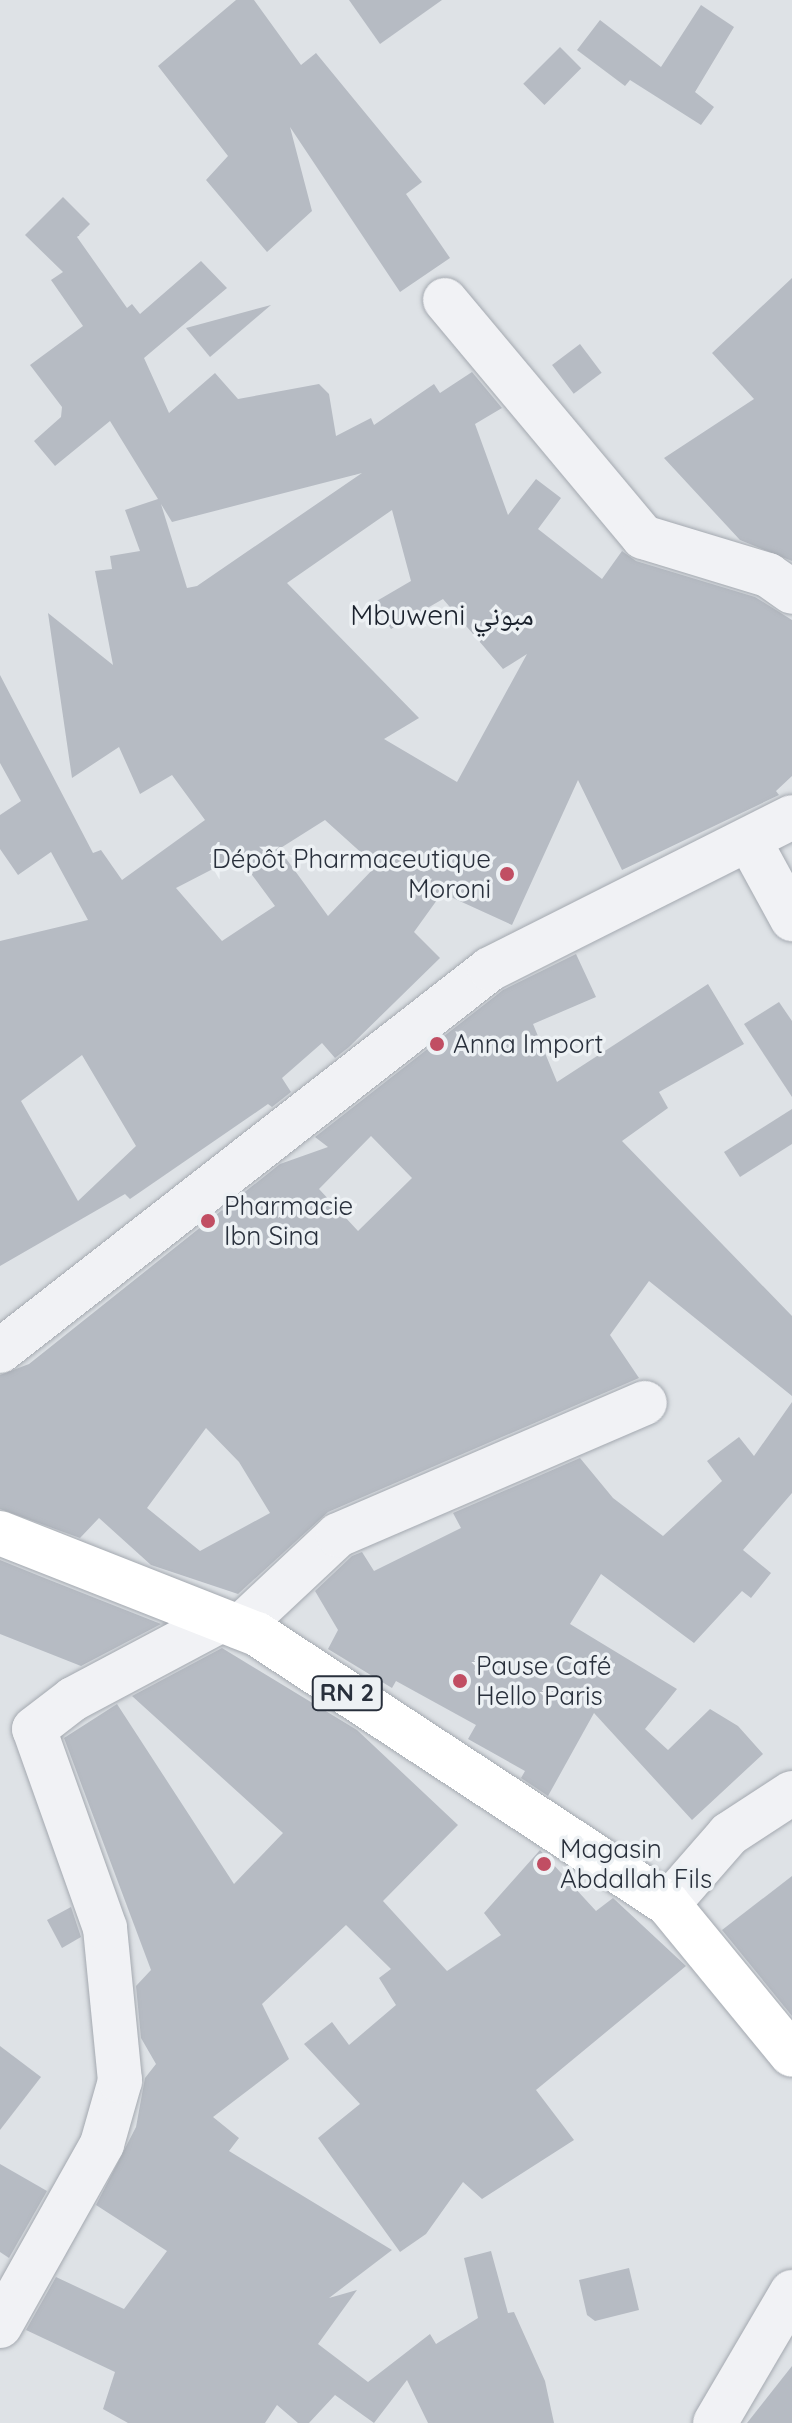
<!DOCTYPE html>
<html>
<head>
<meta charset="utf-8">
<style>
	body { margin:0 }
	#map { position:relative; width:792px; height:2423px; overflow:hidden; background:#dee2e6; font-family:Quicksand,"Noto Naskh Arabic",sans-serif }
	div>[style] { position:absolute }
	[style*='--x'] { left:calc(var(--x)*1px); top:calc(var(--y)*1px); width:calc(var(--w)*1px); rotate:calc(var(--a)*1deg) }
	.building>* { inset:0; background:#b6bbc3; transform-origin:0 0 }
	.roads { filter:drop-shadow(0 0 2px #a4a9b0) drop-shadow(0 0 2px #a4a9b0) }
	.minor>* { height:44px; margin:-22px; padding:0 22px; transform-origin:22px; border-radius:22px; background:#f1f2f5 }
	.major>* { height:44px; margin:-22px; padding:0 22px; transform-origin:22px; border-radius:22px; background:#fff }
	.dots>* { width:22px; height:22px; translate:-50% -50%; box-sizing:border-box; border:4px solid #edf1f4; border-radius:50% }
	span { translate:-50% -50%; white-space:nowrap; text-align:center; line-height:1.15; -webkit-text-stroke:7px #edf1f4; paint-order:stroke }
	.shield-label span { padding:2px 6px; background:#edf1f4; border:2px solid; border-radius:6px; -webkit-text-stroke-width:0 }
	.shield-label { font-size:24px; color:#29303c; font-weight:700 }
	.poi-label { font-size:26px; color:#29303c }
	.right { translate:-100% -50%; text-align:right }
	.left { translate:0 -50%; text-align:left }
	.neighbourhood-label { font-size:28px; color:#1b222d }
</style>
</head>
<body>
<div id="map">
	<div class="building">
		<div style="clip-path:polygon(236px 0,254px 0,301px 65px,316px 53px,422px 182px,406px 194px,450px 258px,400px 292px,290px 127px,312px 211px,267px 252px,206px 180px,228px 156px,158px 66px)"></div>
		<div style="clip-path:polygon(349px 0,442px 0,380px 44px)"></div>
		<div style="clip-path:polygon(701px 5px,734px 27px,695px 92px,714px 107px,701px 125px,630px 80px,625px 86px,577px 50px,600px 20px,661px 67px)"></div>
		<div style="left:560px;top:47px;width:30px;height:52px;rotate:45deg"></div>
		<div style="clip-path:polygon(evenodd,63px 197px,90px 224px,77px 237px,127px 308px,132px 304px,140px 314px,201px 261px,227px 288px,144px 358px,169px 413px,215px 373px,238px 399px,319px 384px,329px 394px,336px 436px,371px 418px,374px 425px,434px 384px,440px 393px,472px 372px,502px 408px,475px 424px,508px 515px,536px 479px,561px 498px,538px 529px,602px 579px,622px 551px,636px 561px,755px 597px,792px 620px,792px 776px,776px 791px,779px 795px,622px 870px,578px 780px,512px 925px,442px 893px,414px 932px,440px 958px,349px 1047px,335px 1058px,322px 1043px,282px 1078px,291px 1092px,272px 1107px,268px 1104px,130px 1199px,125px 1194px,0 1266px,0 941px,88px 920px,51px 852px,18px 875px,0 849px,0 815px,21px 801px,0 763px,0 675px,93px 853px,101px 850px,122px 880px,205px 820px,172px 775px,140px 794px,119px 747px,72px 778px,48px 613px,113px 665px,95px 571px,112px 569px,110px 556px,140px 551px,125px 510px,158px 499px,110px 421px,55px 466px,34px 441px,61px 417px,62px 407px,30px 365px,83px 326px,51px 280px,63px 272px,25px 235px,63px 197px,362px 473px,197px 586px,187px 588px,161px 504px,172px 522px,362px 473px,63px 197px,392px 510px,411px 581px,375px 602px,391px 629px,443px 599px,503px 669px,527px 654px,457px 782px,384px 739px,419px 718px,287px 583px,392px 510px,63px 197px,325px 820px,376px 866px,328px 916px,279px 849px,325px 820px,63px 197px,238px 856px,275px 906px,222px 941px,176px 888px,238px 856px,63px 197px,82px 1055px,136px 1146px,78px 1201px,21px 1101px,82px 1055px)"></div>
		<div style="clip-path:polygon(792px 278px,792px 561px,740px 540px,664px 458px,754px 399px,712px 353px)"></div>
		<div style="clip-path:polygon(271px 305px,210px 357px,186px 328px)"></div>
		<div style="left:580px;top:344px;width:36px;height:35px;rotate:53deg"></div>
		<div style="clip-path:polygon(evenodd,576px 954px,596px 997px,533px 1024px,557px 1082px,708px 984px,744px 1044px,659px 1092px,668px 1108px,622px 1141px,792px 1316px,792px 1396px,649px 1281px,610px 1335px,639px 1378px,328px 1512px,238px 1594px,151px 1565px,99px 1518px,80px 1538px,0 1509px,0 1375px,29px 1364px,280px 1164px,328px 1147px,315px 1137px,503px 990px,576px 954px,371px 1136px,412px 1178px,358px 1231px,319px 1189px,371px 1136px,576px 954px,206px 1428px,239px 1462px,270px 1513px,200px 1551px,147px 1508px,206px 1428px)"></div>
		<div style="clip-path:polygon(779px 1002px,792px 1021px,792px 1097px,744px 1024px)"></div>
		<div style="clip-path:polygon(792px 1109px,792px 1144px,740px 1177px,724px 1152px)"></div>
		<div style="clip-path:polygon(792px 1402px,792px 1493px,743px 1550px,771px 1573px,751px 1598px,742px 1591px,694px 1643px,601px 1574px,570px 1624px,677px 1689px,645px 1729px,668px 1750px,710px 1709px,738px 1726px,763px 1754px,692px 1820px,594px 1713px,548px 1796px,521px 1778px,525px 1771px,468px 1739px,476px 1725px,396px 1681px,392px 1688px,328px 1649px,338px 1630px,315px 1591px,352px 1556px,362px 1552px,374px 1571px,461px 1528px,453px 1513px,580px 1458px,613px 1498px,663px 1536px,722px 1481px,707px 1461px,739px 1437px,754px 1456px)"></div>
		<div style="clip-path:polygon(0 1560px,42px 1577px,161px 1624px,81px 1666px,0 1634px)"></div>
		<div style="clip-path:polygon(222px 1648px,357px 1730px,458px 1825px,383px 1901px,447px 1971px,501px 1935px,484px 1913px,540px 1850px,596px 1911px,613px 1898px,686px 1966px,536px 2090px,574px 2140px,482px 2199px,463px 2182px,426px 2234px,400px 2252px,318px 2138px,360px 2104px,304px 2044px,332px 2022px,349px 2045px,396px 2005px,379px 1978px,391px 1969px,346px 1925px,262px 2004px,289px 2059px,213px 2117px,239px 2138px,229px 2151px,392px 2250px,329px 2298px,357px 2290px,318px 2344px,368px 2382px,430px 2334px,436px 2344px,478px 2318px,464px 2258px,491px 2251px,508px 2313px,514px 2312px,545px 2381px,554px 2423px,428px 2423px,407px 2380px,374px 2423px,335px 2395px,309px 2423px,298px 2423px,277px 2405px,265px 2423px,128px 2423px,103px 2409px,115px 2372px,26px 2330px,56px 2277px,124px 2309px,167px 2251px,96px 2205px,136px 2127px,145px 2078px,156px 2064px,141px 2038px,136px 1986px,151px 1970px,64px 1738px,117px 1704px,234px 1884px,283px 1833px,132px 1696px)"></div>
		<div style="clip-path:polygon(792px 1876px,792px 2016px,722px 1930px)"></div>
		<div style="clip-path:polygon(71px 1907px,81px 1937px,62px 1948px,47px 1920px)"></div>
		<div style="clip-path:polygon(0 2046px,41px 2077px,0 2130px)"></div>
		<div style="clip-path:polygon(0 2164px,47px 2191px,9px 2258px,0 2252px)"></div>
		<div style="clip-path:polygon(629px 2268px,639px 2310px,595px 2321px,587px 2315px,579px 2280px)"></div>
		<div style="clip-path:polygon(792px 2366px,792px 2423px,747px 2423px)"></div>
	</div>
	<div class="roads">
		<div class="minor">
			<div style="--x:445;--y:300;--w:309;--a:50.1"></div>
			<div style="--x:643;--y:537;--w:131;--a:16.9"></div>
			<div style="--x:768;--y:575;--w:29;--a:35"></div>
			<div style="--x:750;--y:842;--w:88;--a:61.4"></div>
			<div style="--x:0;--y:1351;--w:621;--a:-37.94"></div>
			<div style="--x:490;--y:969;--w:338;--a:-26.7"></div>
			<div style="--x:240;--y:1627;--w:134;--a:-43.2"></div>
			<div style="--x:338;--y:1535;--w:334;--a:-23.3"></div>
			<div style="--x:668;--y:1904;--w:93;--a:-48.9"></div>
			<div style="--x:729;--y:1834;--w:75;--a:-33.1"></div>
			<div style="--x:0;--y:2326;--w:209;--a:-60.7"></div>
			<div style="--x:102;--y:2144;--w:66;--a:-74.1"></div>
			<div style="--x:120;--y:2081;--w:154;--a:-95.6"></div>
			<div style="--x:105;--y:1928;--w:211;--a:-109.6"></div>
			<div style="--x:34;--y:1729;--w:49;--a:-37.6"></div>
			<div style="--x:73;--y:1699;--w:166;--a:-28"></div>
			<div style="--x:715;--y:2423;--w:152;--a:-59.6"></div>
		</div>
		<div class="major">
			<div style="--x:0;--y:1533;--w:276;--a:21.5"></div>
			<div style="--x:257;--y:1634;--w:492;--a:33.3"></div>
			<div style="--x:668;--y:1904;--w:195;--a:50.6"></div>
		</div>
	</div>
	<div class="dots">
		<div style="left:507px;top:874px;background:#c14e63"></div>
		<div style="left:437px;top:1044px;background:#c14e63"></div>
		<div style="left:208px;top:1221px;background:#c14e63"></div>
		<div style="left:460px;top:1681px;background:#c14e63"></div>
		<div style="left:544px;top:1864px;background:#c14e63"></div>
	</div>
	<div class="shield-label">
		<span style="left:347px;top:1693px">RN 2</span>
	</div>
	<div class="poi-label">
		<span class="right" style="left:491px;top:874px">Dépôt Pharmaceutique<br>Moroni</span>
		<span class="left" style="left:453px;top:1044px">Anna Import</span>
		<span class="left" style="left:224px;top:1221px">Pharmacie<br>Ibn Sina</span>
		<span class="left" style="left:476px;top:1681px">Pause Café<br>Hello Paris</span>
		<span class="left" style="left:560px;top:1864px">Magasin<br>Abdallah Fils</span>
	</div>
	<div class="neighbourhood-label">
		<span style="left:442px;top:615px">Mbuweni مبوني</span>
	</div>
</div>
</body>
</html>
